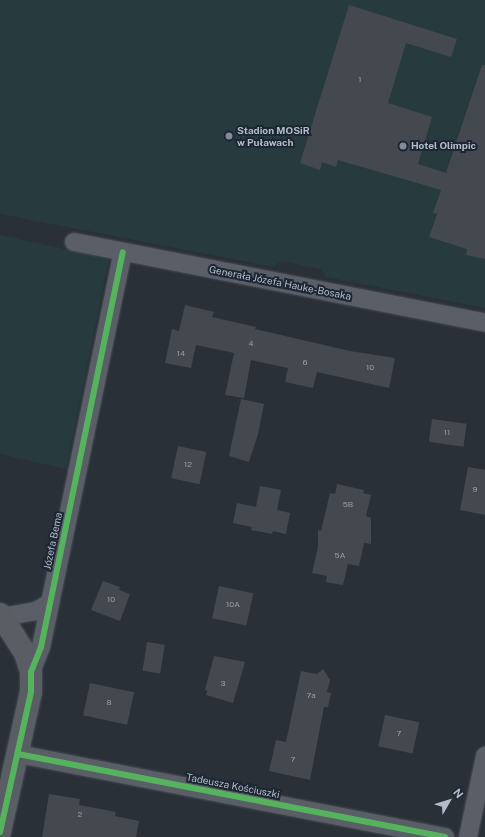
<!DOCTYPE html>
<html>
<head>
<meta charset="utf-8">
<style>
	body { margin:0 }
	#map { position:relative; width:485px; height:837px; overflow:hidden; background:#2a3038; font-family:"Public Sans",sans-serif }
	div>[style] { position:absolute }
	[style*='--x'] { left:calc(var(--x)*1px); top:calc(var(--y)*1px); width:calc(var(--w)*1px); rotate:calc(var(--a)*1deg) }
	.green>* { inset:0; background:#273a3e }
	.building>* { inset:0; background:#444950; transform-origin:0 0 }
	.roads { filter:drop-shadow(0 0 1px #484c53) drop-shadow(0 0 1px #484c53) }
	.street>* { height:18px; margin:-9px; padding:0 9px; transform-origin:9px; border-radius:9px; background:#5a5e66 }
	.secondary>* { height:22px; margin:-11px; padding:0 11px; transform-origin:11px; border-radius:11px; background:#595d64 }
	.cycleway>* { height:6px; margin:-3px; padding:0 3px; transform-origin:3px; border-radius:3px; background:#56b35d }
	.dots>* { width:11px; height:11px; translate:-50% -50%; box-sizing:border-box; border:2px solid #1d2633; border-radius:50% }
	span { translate:-50% -50%; white-space:nowrap; text-align:center; line-height:1.15; -webkit-text-stroke:4px #1d2633; paint-order:stroke }
	.number-label { font-size:8px; color:#989fab }
	.number-label span { -webkit-text-stroke-width:0 }
	.poi-label { font-size:10px; color:#b4bcc9; font-weight:700 }
	.left { translate:0 -50%; text-align:left }
	.street-label { font-size:10px; color:#b4bcc9 }
	.north { position:absolute; left:429px; top:781px; width:40px; height:40px; -webkit-text-stroke:3px #1d2633; paint-order:stroke; rotate:51deg; font-size:11px; font-weight:700; line-height:16px; text-align:center; color:#b4bcc9 }
	.north::after { content:''; display:block; margin:auto; width:14px; height:18px; background:#b4bcc9; clip-path:polygon(50% 0,100% 100%,50% 72%,0 100%) }
</style>
</head>
<body>
<div id="map">
	<div class="green">
		<div style="clip-path:polygon(0 0,485px 0,485px 308px,326px 277px,321px 269px,281px 261px,274px 267px,0 214px)"></div>
		<div style="clip-path:polygon(0 235px,109px 259px,66px 469px,0 454px)"></div>
	</div>
	<div class="building">
		<div style="clip-path:polygon(349px 5px,457px 39px,451px 57px,406px 43px,388px 103px,432px 117px,418px 164px,446px 173px,482px 65px,485px 65px,485px 259px,466px 255px,467px 249px,429px 237px,437px 214px,433px 213px,441px 190px,338px 160px,336px 167px,322px 162px,320px 170px,300px 163px)"></div>
		<div style="clip-path:polygon(185px 305px,214px 312px,212px 317px,256px 327px,255px 329px,350px 351px,395px 358px,389px 388px,317px 372px,313px 388px,285px 382px,288px 368px,251px 360px,244px 398px,225px 395px,234px 353px,196px 345px,191px 368px,165px 363px,172px 329px,179px 331px)"></div>
		<div style="clip-path:polygon(241px 399px,264px 404px,258px 434px,249px 462px,229px 456px)"></div>
		<div style="left:432px;top:419px;width:35px;height:23px;rotate:8deg"></div>
		<div style="left:178px;top:446px;width:29px;height:33px;rotate:12deg"></div>
		<div style="clip-path:polygon(468px 467px,485px 470px,485px 515px,460px 510px)"></div>
		<div style="clip-path:polygon(337px 484px,364px 490px,363px 493px,371px 495px,366px 516px,371px 518px,371px 544px,364px 543px,359px 566px,348px 564px,343px 585px,326px 582px,327px 576px,312px 573px,318px 547px,318px 530px,321px 531px,330px 493px,335px 494px)"></div>
		<div style="clip-path:polygon(260px 486px,281px 490px,277px 510px,290px 513px,286px 534px,273px 531px,272px 534px,251px 530px,252px 527px,233px 523px,237px 503px,256px 507px)"></div>
		<div style="clip-path:polygon(103px 581px,120px 587px,119px 590px,130px 594px,120px 621px,91px 610px)"></div>
		<div style="left:219px;top:586px;width:35px;height:33px;rotate:12deg"></div>
		<div style="left:147px;top:642px;width:18px;height:29px;rotate:9deg"></div>
		<div style="clip-path:polygon(214px 656px,245px 662px,233px 703px,206px 695px,207px 690px,205px 690px)"></div>
		<div style="clip-path:polygon(323px 669px,330px 680px,327px 692px,331px 693px,328px 707px,324px 707px,310px 780px,269px 771px,276px 740px,286px 742px,301px 671px,317px 674px)"></div>
		<div style="left:90px;top:683px;width:45px;height:33px;rotate:12deg"></div>
		<div style="left:385px;top:715px;width:35px;height:32px;rotate:12deg"></div>
		<div style="clip-path:polygon(49px 794px,80px 799px,79px 805px,116px 812px,115px 816px,139px 821px,136px 837px,42px 837px)"></div>
	</div>
	<div class="roads">
		<div class="street">
			<div style="--x:74;--y:242;--w:419;--a:11.1"></div>
			<div style="--x:2;--y:617;--w:35;--a:-10"></div>
			<div style="--x:36;--y:611;--w:16;--a:-30"></div>
			<div style="--x:31;--y:672;--w:27;--a:-68"></div>
			<div style="--x:41;--y:647;--w:403;--a:-78.3"></div>
			<div style="--x:18;--y:754;--w:435;--a:11"></div>
			<div style="--x:468;--y:837;--w:83;--a:-78.1"></div>
		</div>
		<div class="secondary">
			<div style="--x:0;--y:614;--w:46;--a:57.3"></div>
			<div style="--x:25;--y:653;--w:20;--a:72"></div>
			<div style="--x:31;--y:672;--w:20;--a:90"></div>
			<div style="--x:31;--y:692;--w:143;--a:102.5"></div>
		</div>
	</div>
	<div class="cycleway">
		<div style="--x:18;--y:754;--w:435;--a:11"></div>
		<div style="--x:0;--y:832;--w:143;--a:-77.5"></div>
		<div style="--x:31;--y:692;--w:20;--a:-90"></div>
		<div style="--x:31;--y:672;--w:27;--a:-68"></div>
		<div style="--x:41;--y:647;--w:403;--a:-78.3"></div>
	</div>
	<div class="dots">
		<div style="left:229px;top:136px;background:#848b96"></div>
		<div style="left:403px;top:146px;background:#848b96"></div>
	</div>
	<div class="number-label">
		<span style="left:360px;top:80px">1</span>
		<span style="left:251px;top:344px">4</span>
		<span style="left:181px;top:354px">14</span>
		<span style="left:305px;top:363px">6</span>
		<span style="left:370px;top:368px">10</span>
		<span style="left:447px;top:433px">11</span>
		<span style="left:188px;top:465px">12</span>
		<span style="left:475px;top:490px">9</span>
		<span style="left:348px;top:505px">5B</span>
		<span style="left:340px;top:556px">5A</span>
		<span style="left:111px;top:600px">10</span>
		<span style="left:233px;top:605px">10A</span>
		<span style="left:223px;top:684px">3</span>
		<span style="left:311px;top:696px">7a</span>
		<span style="left:109px;top:703px">8</span>
		<span style="left:399px;top:734px">7</span>
		<span style="left:293px;top:760px">7</span>
		<span style="left:80px;top:815px">2</span>
	</div>
	<div class="poi-label">
		<span class="left" style="left:237px;top:136px">Stadion MOSiR<br>w Puławach</span>
		<span class="left" style="left:411px;top:146px">Hotel Olimpic</span>
	</div>
	<div class="street-label">
		<span style="left:280px;top:283px;rotate:11deg">Generała Józefa Hauke-Bosaka</span>
		<span style="left:53px;top:541px;rotate:-78deg">Józefa Bema</span>
		<span style="left:233px;top:786px;rotate:11deg">Tadeusza Kościuszki</span>
	</div>
	<div class="north">N</div>
</div>
</body>
</html>
